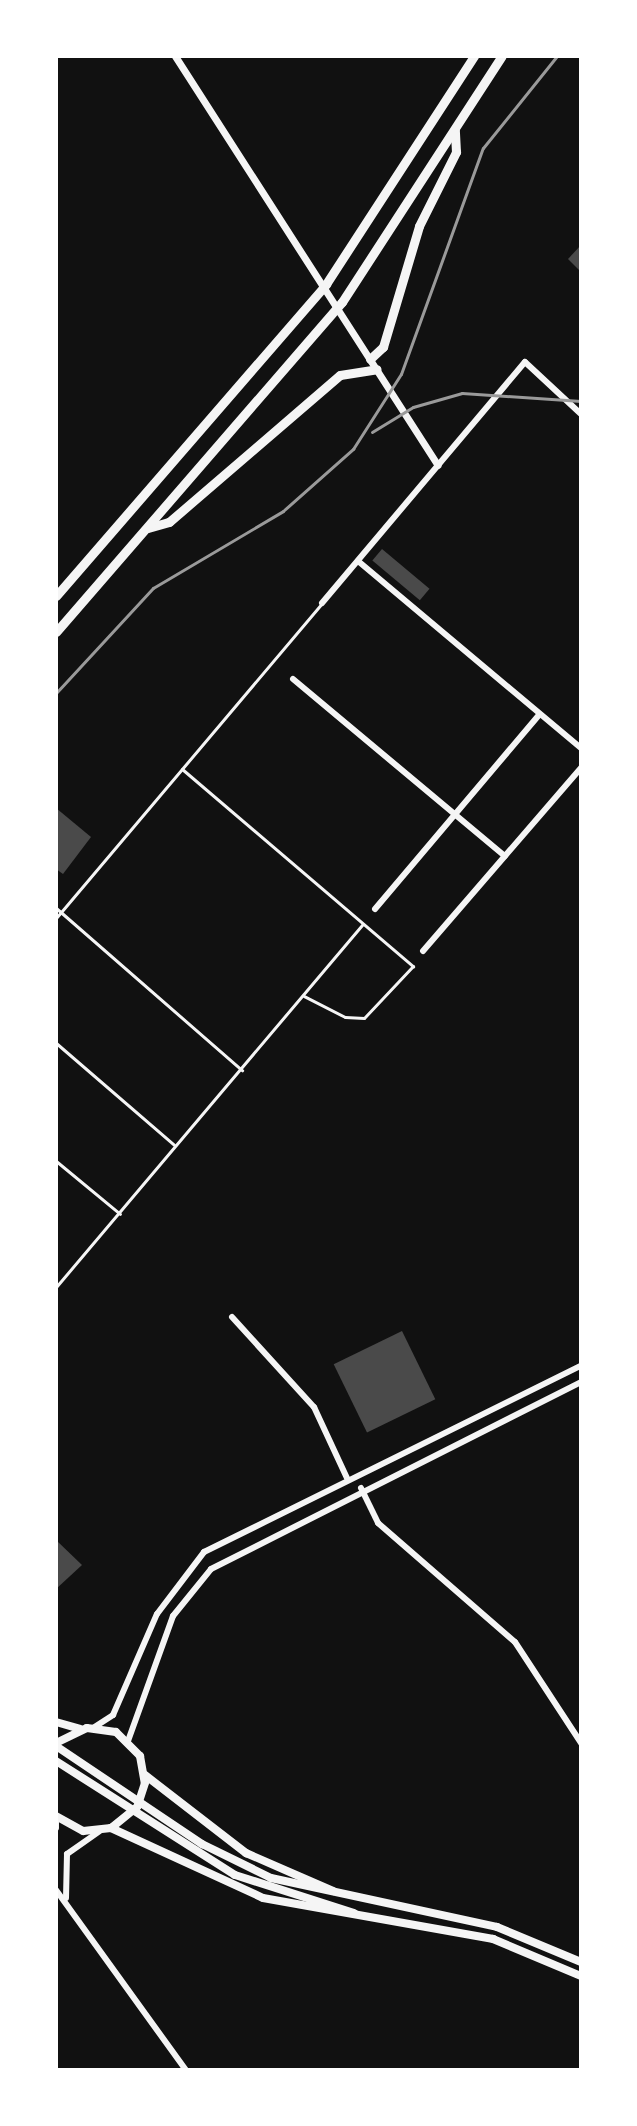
<!DOCTYPE html>
<html>
<head>
<meta charset="utf-8">
<style>
	body { margin:0 }
	#map { position:relative; width:637px; height:2126px; overflow:hidden; background:#111; font-family:"Alegreya Sans",sans-serif }
	div>[style] { position:absolute }
	[style*='--x'] { left:calc(var(--x)*1px); top:calc(var(--y)*1px); width:calc(var(--w)*1px); rotate:calc(var(--a)*1deg) }
	.building>* { inset:0; background:#4a4a4a; transform-origin:0 0 }
	.service>* { height:3px; margin:-1.5px; padding:0 1.5px; transform-origin:1.5px; border-radius:1.5px; background:#f5f5f5 }
	.minor>* { height:6px; margin:-3px; padding:0 3px; transform-origin:3px; border-radius:3px; background:#f5f5f5 }
	.tertiary>* { height:7px; margin:-3.5px; padding:0 3.5px; transform-origin:3.5px; border-radius:3.5px; background:#f5f5f5 }
	.secondary>* { height:8px; margin:-4px; padding:0 4px; transform-origin:4px; border-radius:4px; background:#f5f5f5 }
	.trunk>* { height:9px; margin:-4.5px; padding:0 4.5px; transform-origin:4.5px; border-radius:4.5px; background:#f5f5f5 }
	.rail>* { height:3px; margin:-1.5px; padding:0 1.5px; transform-origin:1.5px; border-radius:1.5px; background:#9a9a9a }
	span { translate:-50% -50%; white-space:nowrap; text-align:center; line-height:1.15; -webkit-text-stroke:6px #fff; paint-order:stroke }
	.frame { position:absolute; inset:0; border:58px solid #fff; pointer-events:none }
</style>
</head>
<body>
<div id="map">
	<div class="building">
		<div style="clip-path:polygon(581px 245px,581px 272px,568px 259px)"></div>
		<div style="left:382px;top:549px;width:62px;height:15px;rotate:40deg"></div>
		<div style="clip-path:polygon(56px 808px,91px 837px,63px 874px,56px 869px)"></div>
		<div style="left:402px;top:1331px;width:76px;height:76px;rotate:64deg"></div>
		<div style="clip-path:polygon(56px 1540px,82px 1565px,56px 1589px)"></div>
	</div>
	<div class="service">
		<div style="--x:182;--y:769;--w:304;--a:40.5"></div>
		<div style="--x:413;--y:966;--w:71;--a:133.3"></div>
		<div style="--x:364;--y:1018;--w:19;--a:-177"></div>
		<div style="--x:345;--y:1017;--w:46;--a:-152.9"></div>
		<div style="--x:56;--y:908;--w:247;--a:41.1"></div>
		<div style="--x:56;--y:918;--w:412;--a:-49.8"></div>
		<div style="--x:56;--y:1043;--w:156;--a:40.8"></div>
		<div style="--x:56;--y:1161;--w:83;--a:39.6"></div>
		<div style="--x:56;--y:1287;--w:475;--a:-49.8"></div>
	</div>
	<div class="minor">
		<div style="--x:358;--y:561;--w:291;--a:40"></div>
		<div style="--x:322;--y:603;--w:315;--a:-49.9"></div>
		<div style="--x:525;--y:362;--w:76;--a:42.9"></div>
		<div style="--x:293;--y:679;--w:276;--a:39.9"></div>
		<div style="--x:375;--y:909;--w:255;--a:-49.8"></div>
		<div style="--x:423;--y:951;--w:242;--a:-49.2"></div>
		<div style="--x:232;--y:1317;--w:122;--a:47.7"></div>
		<div style="--x:314;--y:1407;--w:78;--a:65.1"></div>
		<div style="--x:361;--y:1488;--w:39;--a:64"></div>
		<div style="--x:378;--y:1523;--w:181;--a:41"></div>
		<div style="--x:515;--y:1642;--w:121;--a:56.8"></div>
		<div style="--x:93;--y:1728;--w:24;--a:-33"></div>
		<div style="--x:113;--y:1715;--w:110;--a:-66.5"></div>
		<div style="--x:157;--y:1614;--w:78;--a:-52.8"></div>
		<div style="--x:204;--y:1552;--w:420;--a:-26.3"></div>
		<div style="--x:128;--y:1741;--w:133;--a:-70.2"></div>
		<div style="--x:173;--y:1616;--w:60;--a:-51"></div>
		<div style="--x:211;--y:1569;--w:415;--a:-26.8"></div>
		<div style="--x:56;--y:1819;--w:9;--a:90"></div>
		<div style="--x:56;--y:1890;--w:222;--a:54.2"></div>
		<div style="--x:66;--y:1898;--w:44;--a:-88.7"></div>
		<div style="--x:67;--y:1854;--w:39;--a:-35"></div>
	</div>
	<div class="tertiary">
		<div style="--x:175;--y:56;--w:486;--a:57.3"></div>
	</div>
	<div class="secondary">
		<div style="--x:56;--y:1722;--w:25;--a:16"></div>
		<div style="--x:56;--y:1743;--w:34;--a:-26"></div>
		<div style="--x:87;--y:1728;--w:29;--a:8"></div>
		<div style="--x:116;--y:1732;--w:34;--a:45"></div>
		<div style="--x:140;--y:1756;--w:27;--a:80"></div>
		<div style="--x:145;--y:1783;--w:25;--a:108"></div>
		<div style="--x:137;--y:1807;--w:33;--a:141"></div>
		<div style="--x:111;--y:1828;--w:28;--a:174"></div>
		<div style="--x:83;--y:1831;--w:31;--a:-151"></div>
		<div style="--x:56;--y:1746;--w:176;--a:33.9"></div>
		<div style="--x:202;--y:1844;--w:77;--a:26.2"></div>
		<div style="--x:271;--y:1878;--w:231;--a:12.2"></div>
		<div style="--x:497;--y:1927;--w:91;--a:22.6"></div>
		<div style="--x:56;--y:1761;--w:212;--a:32.5"></div>
		<div style="--x:235;--y:1875;--w:125;--a:17.7"></div>
		<div style="--x:145;--y:1775;--w:128;--a:37.7"></div>
		<div style="--x:246;--y:1853;--w:95;--a:23.6"></div>
		<div style="--x:111;--y:1828;--w:167;--a:24.7"></div>
		<div style="--x:263;--y:1898;--w:234;--a:10.1"></div>
		<div style="--x:493;--y:1939;--w:95;--a:22.8"></div>
	</div>
	<div class="trunk">
		<div style="--x:370;--y:359;--w:18;--a:-43"></div>
		<div style="--x:383;--y:347;--w:126;--a:-73.4"></div>
		<div style="--x:419;--y:226;--w:83;--a:-63.4"></div>
		<div style="--x:456;--y:152;--w:22;--a:-93"></div>
		<div style="--x:148;--y:528;--w:22;--a:-16"></div>
		<div style="--x:169;--y:522;--w:225;--a:-40.7"></div>
		<div style="--x:340;--y:375;--w:37;--a:-9"></div>
		<div style="--x:56;--y:596;--w:413;--a:-49.1"></div>
		<div style="--x:326;--y:284;--w:272;--a:-57"></div>
		<div style="--x:56;--y:632;--w:437;--a:-49.1"></div>
		<div style="--x:342;--y:302;--w:293;--a:-57"></div>
	</div>
	<div class="rail">
		<div style="--x:372;--y:432;--w:48;--a:-31.4"></div>
		<div style="--x:413;--y:407;--w:51;--a:-15.9"></div>
		<div style="--x:462;--y:393;--w:119;--a:3.8"></div>
		<div style="--x:56;--y:693;--w:143;--a:-47.3"></div>
		<div style="--x:153;--y:588;--w:151;--a:-30.6"></div>
		<div style="--x:283;--y:511;--w:94;--a:-41.5"></div>
		<div style="--x:353;--y:449;--w:89;--a:-57.4"></div>
		<div style="--x:401;--y:374;--w:240;--a:-70.1"></div>
		<div style="--x:483;--y:148;--w:118;--a:-51.2"></div>
	</div>
	<div class="frame"></div>
</div>
</body>
</html>
